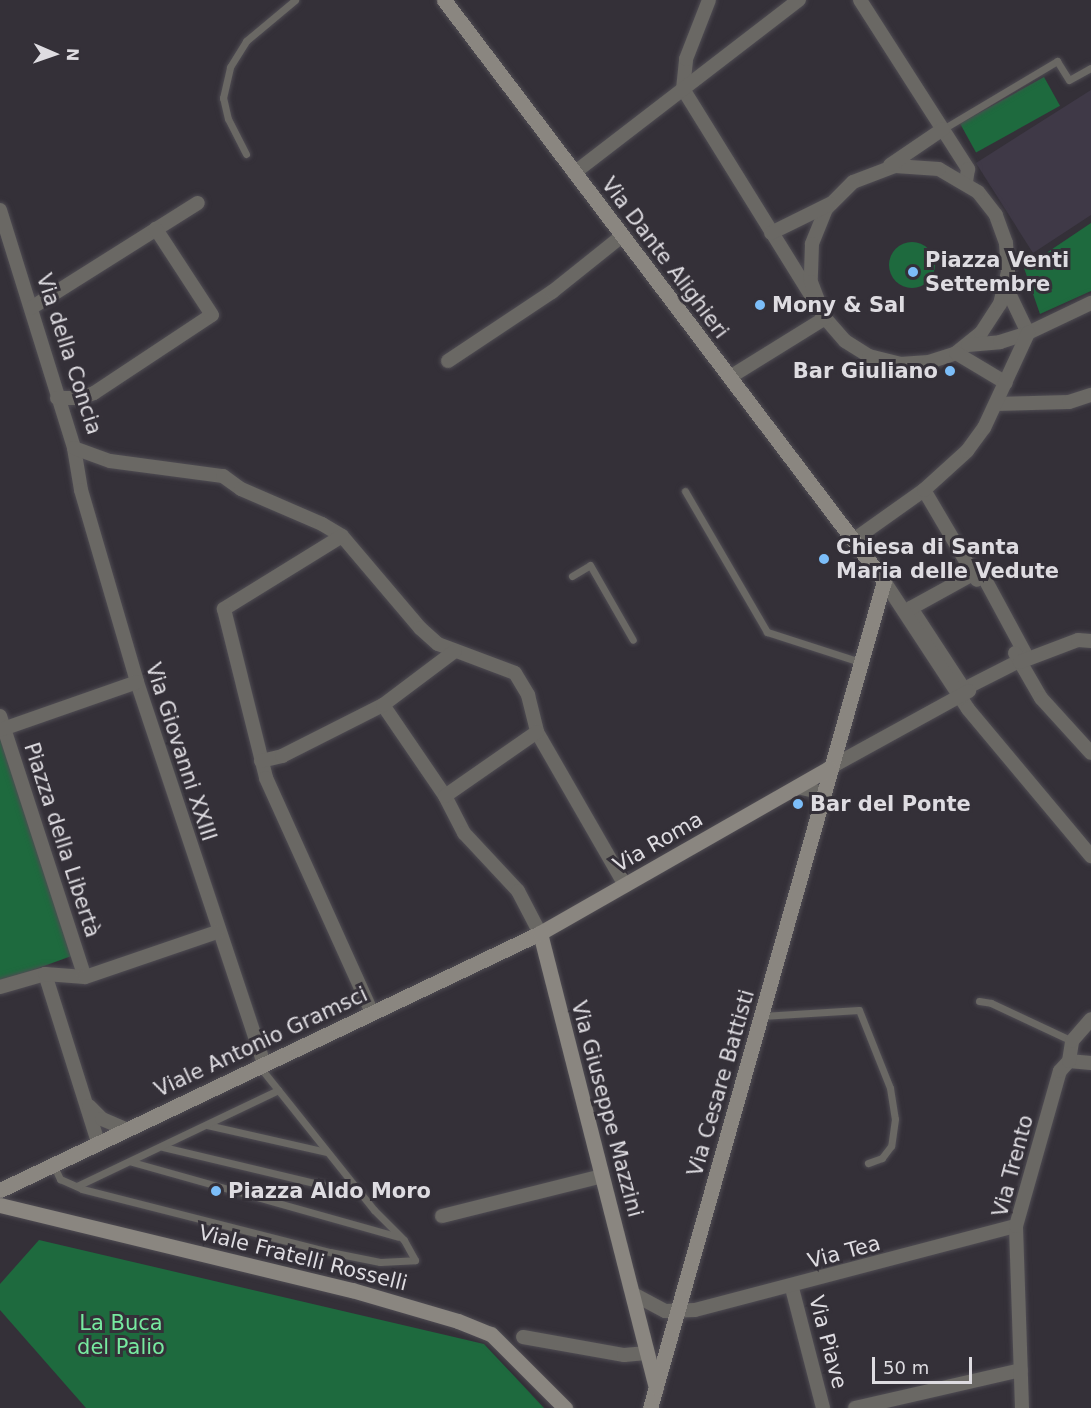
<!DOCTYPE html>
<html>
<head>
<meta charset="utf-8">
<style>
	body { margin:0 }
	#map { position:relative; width:1091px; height:1408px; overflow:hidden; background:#343038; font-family:"DejaVu Sans",sans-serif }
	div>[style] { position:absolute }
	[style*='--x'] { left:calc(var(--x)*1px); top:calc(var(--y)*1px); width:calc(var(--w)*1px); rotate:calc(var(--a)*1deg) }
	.built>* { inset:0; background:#3f3947 }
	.green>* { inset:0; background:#1e6a3e; transform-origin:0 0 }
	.round { border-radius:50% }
	.roads { filter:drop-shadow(0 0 2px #4f4c53) drop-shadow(0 0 2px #4f4c53) }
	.lane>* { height:7px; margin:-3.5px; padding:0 3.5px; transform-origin:3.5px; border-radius:3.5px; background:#6a6864 }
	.street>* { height:14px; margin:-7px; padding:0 7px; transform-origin:7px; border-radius:7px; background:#6a6864 }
	.secondary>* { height:15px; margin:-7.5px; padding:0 7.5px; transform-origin:7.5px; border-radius:7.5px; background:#8a8680 }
	.dots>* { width:16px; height:16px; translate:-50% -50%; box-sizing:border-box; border:3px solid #343038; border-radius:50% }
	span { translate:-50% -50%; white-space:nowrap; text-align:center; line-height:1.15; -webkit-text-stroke:6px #343038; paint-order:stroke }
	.street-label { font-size:21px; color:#dedce1 }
	.poi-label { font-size:21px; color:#dedce1; font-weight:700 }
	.left { translate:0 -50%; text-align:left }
	.right { translate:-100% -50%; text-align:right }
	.park-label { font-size:21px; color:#77eaa0 }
	.north { position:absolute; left:24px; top:24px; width:60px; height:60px; -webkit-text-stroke:4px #343038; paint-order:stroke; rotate:92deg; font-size:16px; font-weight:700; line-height:24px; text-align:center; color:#dedce1 }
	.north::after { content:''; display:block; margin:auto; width:21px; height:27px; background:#dedce1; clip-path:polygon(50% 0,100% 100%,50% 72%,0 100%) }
	.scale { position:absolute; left:872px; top:1357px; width:100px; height:27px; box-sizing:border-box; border:3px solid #dedce1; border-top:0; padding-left:8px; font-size:18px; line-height:21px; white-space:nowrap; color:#dedce1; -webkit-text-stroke:4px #343038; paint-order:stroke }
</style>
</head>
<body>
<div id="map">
	<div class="built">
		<div style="clip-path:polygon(1091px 90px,1091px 215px,1033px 253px,976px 163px)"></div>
	</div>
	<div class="green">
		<div style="left:1044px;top:77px;width:33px;height:96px;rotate:61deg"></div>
		<div style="clip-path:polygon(1091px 223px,1091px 291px,1040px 314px,1024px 268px)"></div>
		<div class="round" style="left:889px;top:242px;width:46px;height:46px"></div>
		<div style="clip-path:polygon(0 730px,77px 954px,0 982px)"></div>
		<div style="clip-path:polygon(39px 1240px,484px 1344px,544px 1408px,86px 1408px,0 1310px,0 1284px)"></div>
	</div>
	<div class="roads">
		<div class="lane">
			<div style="--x:943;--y:129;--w:133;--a:-30.8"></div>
			<div style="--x:1057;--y:61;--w:22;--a:58"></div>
			<div style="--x:1069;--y:80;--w:25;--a:-29"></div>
			<div style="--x:246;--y:154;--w:39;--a:-117"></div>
			<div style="--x:228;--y:119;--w:22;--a:-103"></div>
			<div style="--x:223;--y:98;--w:32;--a:-77"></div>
			<div style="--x:230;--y:67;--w:31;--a:-58"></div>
			<div style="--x:246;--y:41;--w:64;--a:-39.9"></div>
			<div style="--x:685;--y:491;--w:163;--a:59.8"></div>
			<div style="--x:767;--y:632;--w:98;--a:17.9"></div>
			<div style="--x:572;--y:576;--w:21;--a:-31"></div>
			<div style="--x:590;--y:565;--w:86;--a:60.2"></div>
			<div style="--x:979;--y:1001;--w:12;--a:9"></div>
			<div style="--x:991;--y:1003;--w:89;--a:25.1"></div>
			<div style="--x:762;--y:1016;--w:97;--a:-3.5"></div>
			<div style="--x:859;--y:1010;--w:84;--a:68.3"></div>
			<div style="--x:890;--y:1088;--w:31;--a:81"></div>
			<div style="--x:895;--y:1119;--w:27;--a:98"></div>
			<div style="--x:891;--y:1146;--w:15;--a:127"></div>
			<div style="--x:882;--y:1158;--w:15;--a:160"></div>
			<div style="--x:207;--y:1125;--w:123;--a:12.7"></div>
			<div style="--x:163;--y:1147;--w:204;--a:13.4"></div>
			<div style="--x:132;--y:1162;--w:276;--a:15.7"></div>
			<div style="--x:53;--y:1164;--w:17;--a:65"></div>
			<div style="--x:60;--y:1179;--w:24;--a:24"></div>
			<div style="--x:82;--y:1189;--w:256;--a:14.3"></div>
			<div style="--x:330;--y:1252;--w:51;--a:11.3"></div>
			<div style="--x:380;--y:1262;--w:35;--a:-3"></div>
			<div style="--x:415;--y:1260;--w:23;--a:-119"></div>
			<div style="--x:404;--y:1240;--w:42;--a:-135"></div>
			<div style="--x:374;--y:1210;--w:183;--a:-128.6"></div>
			<div style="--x:77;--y:1186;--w:223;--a:-25.5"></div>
		</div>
		<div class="street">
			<div style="--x:860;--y:0;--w:201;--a:57.4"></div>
			<div style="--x:968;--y:169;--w:13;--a:99"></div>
			<div style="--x:683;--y:89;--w:269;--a:58.2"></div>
			<div style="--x:825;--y:318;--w:30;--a:49"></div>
			<div style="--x:845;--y:341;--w:28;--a:32"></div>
			<div style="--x:869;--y:356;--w:32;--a:14"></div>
			<div style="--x:900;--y:364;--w:29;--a:-4"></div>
			<div style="--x:929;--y:362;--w:28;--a:-18"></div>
			<div style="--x:956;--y:353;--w:32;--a:-39"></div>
			<div style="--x:981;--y:333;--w:35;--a:-57"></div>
			<div style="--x:1000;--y:304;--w:33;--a:-76"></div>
			<div style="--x:1008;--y:272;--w:29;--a:-94"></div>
			<div style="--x:1006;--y:243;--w:30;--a:-110"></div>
			<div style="--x:996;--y:215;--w:29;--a:-128"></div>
			<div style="--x:978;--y:192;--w:45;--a:-149.5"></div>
			<div style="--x:939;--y:169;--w:44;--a:-176.1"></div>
			<div style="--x:895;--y:166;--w:45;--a:159.1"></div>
			<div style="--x:853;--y:182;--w:38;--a:135"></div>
			<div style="--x:826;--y:209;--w:38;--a:112"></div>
			<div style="--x:812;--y:244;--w:38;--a:92"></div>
			<div style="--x:811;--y:282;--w:39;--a:69"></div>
			<div style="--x:683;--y:89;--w:30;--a:-84"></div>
			<div style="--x:686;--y:59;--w:63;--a:-68.7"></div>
			<div style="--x:890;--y:165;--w:64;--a:-34.2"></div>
			<div style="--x:574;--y:173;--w:284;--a:-37.6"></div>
			<div style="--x:0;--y:210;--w:249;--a:72.7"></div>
			<div style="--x:74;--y:448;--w:43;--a:80.5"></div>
			<div style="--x:81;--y:490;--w:200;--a:73.7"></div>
			<div style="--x:137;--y:682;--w:403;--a:71.6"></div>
			<div style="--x:771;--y:233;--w:66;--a:-26.2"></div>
			<div style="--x:1006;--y:287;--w:51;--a:64.4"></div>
			<div style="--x:31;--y:308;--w:197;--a:-32.2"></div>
			<div style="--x:968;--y:345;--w:32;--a:-5"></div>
			<div style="--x:1000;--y:342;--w:29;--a:-18"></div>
			<div style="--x:1028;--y:333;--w:70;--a:-25.5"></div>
			<div style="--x:956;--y:353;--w:58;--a:31"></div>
			<div style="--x:448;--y:361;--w:125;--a:-33.6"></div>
			<div style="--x:552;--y:292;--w:90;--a:-38.7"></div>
			<div style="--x:730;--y:377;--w:112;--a:-31.8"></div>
			<div style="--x:57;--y:398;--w:24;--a:0"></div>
			<div style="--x:81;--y:398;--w:14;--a:-21"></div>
			<div style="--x:94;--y:393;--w:141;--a:-33.5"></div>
			<div style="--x:212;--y:315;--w:103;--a:-123.1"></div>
			<div style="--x:996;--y:404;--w:73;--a:-1.6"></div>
			<div style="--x:1069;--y:402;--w:23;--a:-18"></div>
			<div style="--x:74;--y:448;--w:38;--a:20"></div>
			<div style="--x:110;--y:461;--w:114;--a:7.6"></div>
			<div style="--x:223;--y:476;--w:22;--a:36"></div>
			<div style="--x:241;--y:489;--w:88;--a:23.4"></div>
			<div style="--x:322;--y:524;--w:23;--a:31"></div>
			<div style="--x:342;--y:536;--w:121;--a:49.7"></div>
			<div style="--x:420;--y:628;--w:24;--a:42"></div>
			<div style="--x:438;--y:644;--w:82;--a:20.6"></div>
			<div style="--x:515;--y:673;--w:26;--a:59"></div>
			<div style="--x:528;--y:695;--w:38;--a:76"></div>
			<div style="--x:537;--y:732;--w:177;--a:60.1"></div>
			<div style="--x:924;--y:490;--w:104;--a:59.5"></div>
			<div style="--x:342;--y:536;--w:139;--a:148.3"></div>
			<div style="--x:224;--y:609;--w:174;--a:76"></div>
			<div style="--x:266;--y:778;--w:258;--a:65.7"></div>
			<div style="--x:855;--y:539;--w:85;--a:-35.4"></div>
			<div style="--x:924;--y:490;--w:58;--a:-42.2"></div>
			<div style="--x:967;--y:451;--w:29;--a:-54"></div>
			<div style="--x:984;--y:428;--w:105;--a:-65.1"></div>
			<div style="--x:980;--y:570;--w:99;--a:61.6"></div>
			<div style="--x:1027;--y:657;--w:71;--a:153.1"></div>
			<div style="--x:964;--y:689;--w:97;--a:-123.2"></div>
			<div style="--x:911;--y:608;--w:79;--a:-28.8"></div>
			<div style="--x:884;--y:581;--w:153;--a:56.7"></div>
			<div style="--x:968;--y:709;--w:192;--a:50.1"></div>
			<div style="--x:1015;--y:653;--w:52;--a:60"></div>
			<div style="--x:1041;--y:698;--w:74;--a:47.7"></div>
			<div style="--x:1020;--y:662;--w:62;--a:-20.8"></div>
			<div style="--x:1078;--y:640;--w:13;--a:4"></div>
			<div style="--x:383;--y:705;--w:110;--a:55.7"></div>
			<div style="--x:445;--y:796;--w:42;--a:62.8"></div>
			<div style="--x:464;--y:833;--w:79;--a:47"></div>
			<div style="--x:518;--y:891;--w:47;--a:62.4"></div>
			<div style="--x:0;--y:716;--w:274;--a:72"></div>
			<div style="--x:0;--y:730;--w:145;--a:-19.3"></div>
			<div style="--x:261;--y:761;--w:22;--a:-13"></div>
			<div style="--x:282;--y:756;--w:113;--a:-26.8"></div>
			<div style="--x:383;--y:705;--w:90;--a:-36.9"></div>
			<div style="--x:829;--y:768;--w:160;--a:-28.8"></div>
			<div style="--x:797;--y:787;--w:18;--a:13"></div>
			<div style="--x:815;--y:791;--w:15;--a:67"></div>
			<div style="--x:445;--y:796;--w:112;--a:-34.8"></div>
			<div style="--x:45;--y:974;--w:176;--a:72.5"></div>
			<div style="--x:0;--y:987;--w:47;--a:-16.1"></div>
			<div style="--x:45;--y:974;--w:40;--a:4.3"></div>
			<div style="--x:85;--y:977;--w:139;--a:-18.8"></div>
			<div style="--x:1069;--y:1061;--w:22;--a:5"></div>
			<div style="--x:89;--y:1106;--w:18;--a:45"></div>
			<div style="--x:102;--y:1119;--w:26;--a:23"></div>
			<div style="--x:442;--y:1216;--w:165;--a:-14"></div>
			<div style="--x:792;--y:1288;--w:124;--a:75.5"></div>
			<div style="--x:635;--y:1295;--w:34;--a:28"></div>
			<div style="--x:665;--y:1311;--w:30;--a:-2"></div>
			<div style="--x:695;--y:1310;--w:332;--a:-14.7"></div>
			<div style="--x:523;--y:1337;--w:103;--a:10.1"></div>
			<div style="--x:624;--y:1355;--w:23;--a:-5"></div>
			<div style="--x:855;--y:1408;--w:170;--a:-12.9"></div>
			<div style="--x:1022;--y:1408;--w:182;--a:-91.9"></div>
			<div style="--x:1016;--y:1226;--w:161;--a:-74.2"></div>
			<div style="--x:1060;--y:1071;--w:13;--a:-48"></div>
			<div style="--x:1069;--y:1061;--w:20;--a:-81"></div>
			<div style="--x:1072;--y:1041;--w:29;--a:-49"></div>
		</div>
		<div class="secondary">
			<div style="--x:444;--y:0;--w:729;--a:52.86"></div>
			<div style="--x:884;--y:581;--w:859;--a:105.8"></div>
			<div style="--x:540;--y:933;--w:469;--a:75.7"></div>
			<div style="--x:0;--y:1190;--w:598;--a:-25.45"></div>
			<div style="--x:540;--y:933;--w:333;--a:-29.7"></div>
			<div style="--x:0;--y:1205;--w:362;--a:13.6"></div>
			<div style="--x:352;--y:1290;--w:110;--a:16.3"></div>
			<div style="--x:458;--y:1321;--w:35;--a:22"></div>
			<div style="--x:491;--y:1334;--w:105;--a:45"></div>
		</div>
	</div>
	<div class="dots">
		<div style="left:913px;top:272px;background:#7cbef9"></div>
		<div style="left:760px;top:305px;background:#7cbef9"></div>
		<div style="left:950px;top:371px;background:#7cbef9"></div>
		<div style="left:824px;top:559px;background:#7cbef9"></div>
		<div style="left:798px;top:804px;background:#7cbef9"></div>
		<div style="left:216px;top:1191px;background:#7cbef9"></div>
	</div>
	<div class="street-label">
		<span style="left:665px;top:258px;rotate:53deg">Via Dante Alighieri</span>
		<span style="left:69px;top:354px;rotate:72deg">Via della Concia</span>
		<span style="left:181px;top:752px;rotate:72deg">Via Giovanni XXIII</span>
		<span style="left:62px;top:840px;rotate:72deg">Piazza della Libertà</span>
		<span style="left:658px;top:842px;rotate:-30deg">Via Roma</span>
		<span style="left:261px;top:1042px;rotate:-25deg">Viale Antonio Gramsci</span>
		<span style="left:721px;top:1083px;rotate:-74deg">Via Cesare Battisti</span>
		<span style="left:607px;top:1109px;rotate:75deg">Via Giuseppe Mazzini</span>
		<span style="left:1013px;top:1166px;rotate:-75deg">Via Trento</span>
		<span style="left:844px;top:1252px;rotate:-15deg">Via Tea</span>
		<span style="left:303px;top:1258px;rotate:14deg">Viale Fratelli Rosselli</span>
		<span style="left:828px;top:1342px;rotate:75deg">Via Piave</span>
	</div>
	<div class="poi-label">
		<span class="left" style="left:925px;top:272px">Piazza Venti<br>Settembre</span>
		<span class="left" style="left:772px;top:305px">Mony &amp; Sal</span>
		<span class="right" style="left:938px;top:371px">Bar Giuliano</span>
		<span class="left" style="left:836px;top:559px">Chiesa di Santa<br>Maria delle Vedute</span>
		<span class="left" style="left:810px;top:804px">Bar del Ponte</span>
		<span class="left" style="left:228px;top:1191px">Piazza Aldo Moro</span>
	</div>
	<div class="park-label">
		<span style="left:121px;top:1335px">La Buca<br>del Palio</span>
	</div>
	<div class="north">N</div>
	<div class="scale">50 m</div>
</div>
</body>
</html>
